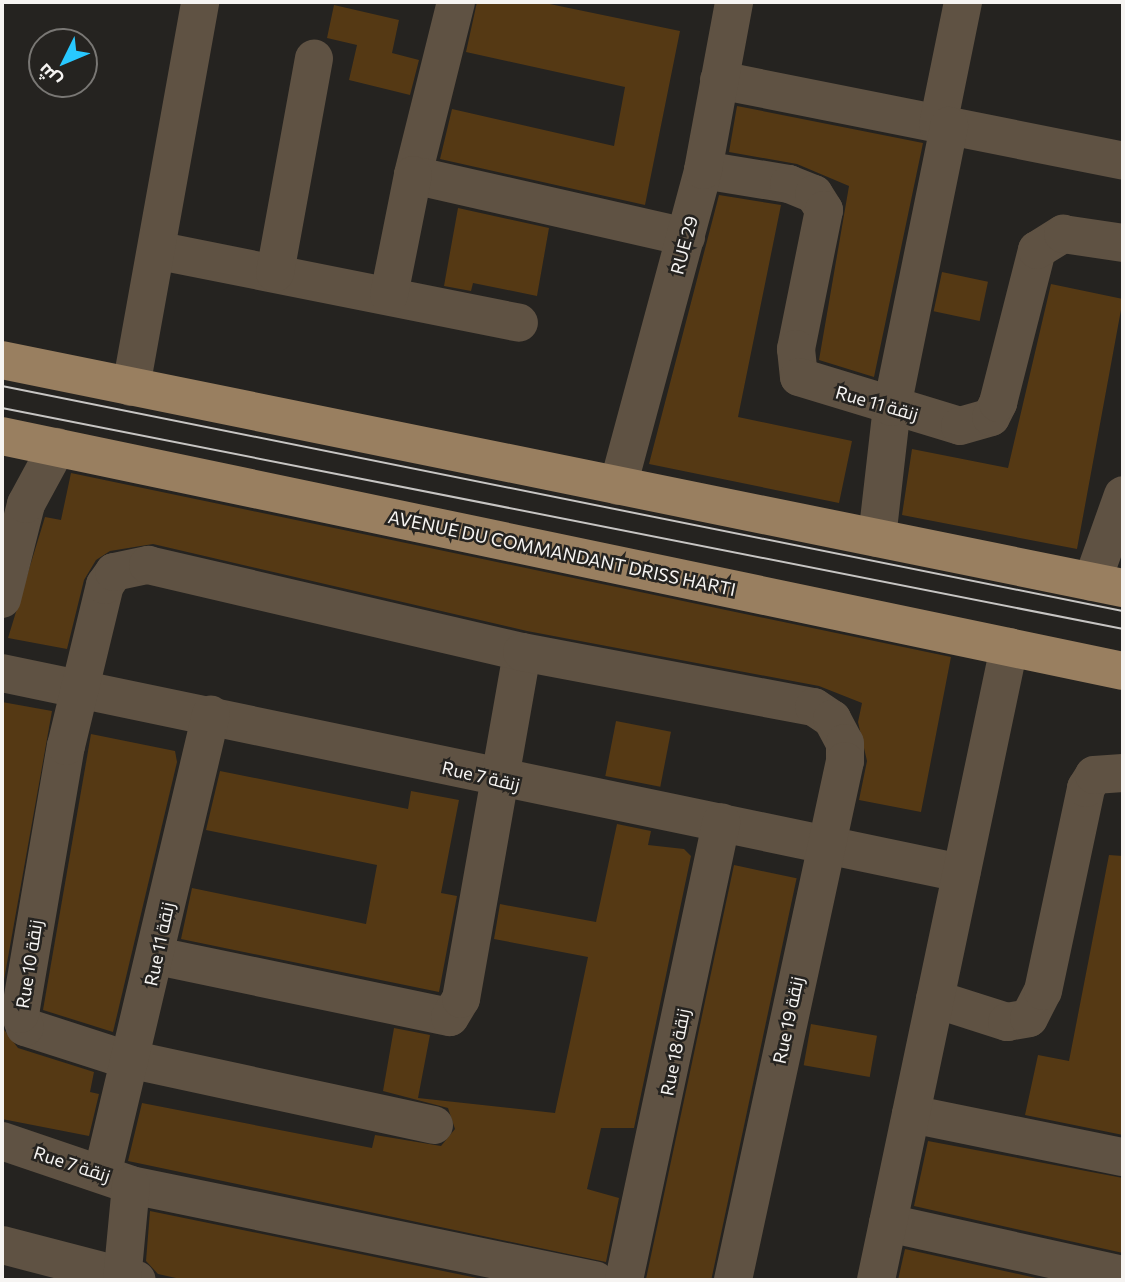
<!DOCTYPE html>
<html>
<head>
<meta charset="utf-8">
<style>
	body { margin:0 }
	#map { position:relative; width:1125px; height:1282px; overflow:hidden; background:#252320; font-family:Commissioner,Cairo,sans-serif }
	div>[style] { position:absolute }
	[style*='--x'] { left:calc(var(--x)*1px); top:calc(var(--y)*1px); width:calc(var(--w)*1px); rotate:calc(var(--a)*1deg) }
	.building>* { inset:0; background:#553914; transform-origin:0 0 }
	.minor>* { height:38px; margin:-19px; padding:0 19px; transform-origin:19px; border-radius:19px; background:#5f5243 }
	.major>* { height:38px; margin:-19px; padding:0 19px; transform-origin:19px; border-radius:19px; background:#997f60 }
	.tram>* { height:2px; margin:-1px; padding:0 1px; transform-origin:1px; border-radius:1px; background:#c7c5c3 }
	span { translate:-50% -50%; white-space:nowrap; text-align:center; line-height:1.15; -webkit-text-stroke:5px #252320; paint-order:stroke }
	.street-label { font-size:18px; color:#f6f4f2 }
	.frame { position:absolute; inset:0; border:4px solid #f6f4f2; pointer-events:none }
	.north { position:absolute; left:28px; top:28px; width:70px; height:70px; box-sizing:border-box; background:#252320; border:2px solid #797774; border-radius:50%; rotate:227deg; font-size:19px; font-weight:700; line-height:28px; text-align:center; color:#f6f4f2 }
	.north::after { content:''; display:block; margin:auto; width:24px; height:32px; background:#28c8ff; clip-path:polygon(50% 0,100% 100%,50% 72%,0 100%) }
</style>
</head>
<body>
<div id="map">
	<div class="building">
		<div style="clip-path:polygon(477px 2px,540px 2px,680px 31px,645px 205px,440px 159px,452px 109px,614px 146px,625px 87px,466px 52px)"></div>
		<div style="clip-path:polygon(334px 5px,399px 20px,392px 53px,419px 60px,410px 95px,349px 80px,357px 45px,327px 38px)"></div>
		<div style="clip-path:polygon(737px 106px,923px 143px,874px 377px,819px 360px,849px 186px,797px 164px,729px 152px)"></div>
		<div style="clip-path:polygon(719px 195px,781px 205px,738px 417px,852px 441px,839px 503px,649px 464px)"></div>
		<div style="clip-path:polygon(458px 208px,549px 228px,537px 296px,473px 283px,471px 291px,444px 286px)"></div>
		<div style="left:942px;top:272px;width:47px;height:40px;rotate:12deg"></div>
		<div style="clip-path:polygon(1051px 284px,1123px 299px,1077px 549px,902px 515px,912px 449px,1008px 468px)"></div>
		<div style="clip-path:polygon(71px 473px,951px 657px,921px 812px,859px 800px,867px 761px,858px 722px,862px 703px,819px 686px,527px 631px,153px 544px,110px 551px,96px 560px,84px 580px,67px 649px,8px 638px,45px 517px,61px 520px)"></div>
		<div style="clip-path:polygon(2px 702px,52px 711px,2px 991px)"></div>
		<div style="left:616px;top:721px;width:56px;height:56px;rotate:11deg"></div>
		<div style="clip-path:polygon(91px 734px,175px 751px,177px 762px,113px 1032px,43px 1010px)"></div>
		<div style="clip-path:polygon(220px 771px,408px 809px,411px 791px,459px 800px,441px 893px,457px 896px,439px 992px,181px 939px,192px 888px,366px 924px,377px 865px,206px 830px)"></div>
		<div style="clip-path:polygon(617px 824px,651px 831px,648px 845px,684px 849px,691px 856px,634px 1128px,601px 1128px,587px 1189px,619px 1198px,606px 1262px,128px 1161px,142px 1103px,372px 1148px,375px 1135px,441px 1146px,455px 1129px,448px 1108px,383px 1091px,394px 1028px,430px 1035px,418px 1098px,555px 1113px,588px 957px,494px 939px,500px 904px,596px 922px)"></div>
		<div style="clip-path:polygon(1109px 855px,1123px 856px,1123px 1135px,1025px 1115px,1038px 1055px,1069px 1061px)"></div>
		<div style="left:734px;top:865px;width:64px;height:424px;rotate:12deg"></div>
		<div style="left:811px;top:1024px;width:67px;height:42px;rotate:10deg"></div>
		<div style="clip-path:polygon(2px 1027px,18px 1048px,94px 1072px,90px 1092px,99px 1094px,89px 1136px,2px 1119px)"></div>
		<div style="clip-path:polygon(928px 1141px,1123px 1178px,1123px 1253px,914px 1206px)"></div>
		<div style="clip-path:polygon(150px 1211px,487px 1280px,185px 1280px,158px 1274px,146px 1261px)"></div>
		<div style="clip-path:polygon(905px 1249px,1045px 1280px,898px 1280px)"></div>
	</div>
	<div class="minor">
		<div style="--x:456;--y:2;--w:178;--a:104"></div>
		<div style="--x:413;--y:175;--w:280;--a:12.8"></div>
		<div style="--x:719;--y:80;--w:412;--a:11.3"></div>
		<div style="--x:938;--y:125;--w:126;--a:-78.5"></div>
		<div style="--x:703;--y:170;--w:87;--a:9.2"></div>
		<div style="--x:789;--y:184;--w:27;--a:22"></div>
		<div style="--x:814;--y:194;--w:19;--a:58"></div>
		<div style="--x:824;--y:210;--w:142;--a:101.4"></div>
		<div style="--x:796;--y:349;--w:28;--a:84"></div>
		<div style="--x:799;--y:377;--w:168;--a:16.9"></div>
		<div style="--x:960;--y:426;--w:32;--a:-16"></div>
		<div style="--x:991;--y:417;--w:16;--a:-63"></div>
		<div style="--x:998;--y:403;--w:158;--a:-75.7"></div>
		<div style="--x:1037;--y:250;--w:31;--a:-32"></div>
		<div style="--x:1063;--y:234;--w:61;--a:8.5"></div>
		<div style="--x:160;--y:251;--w:366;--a:11.3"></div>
		<div style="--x:275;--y:273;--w:218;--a:-79.7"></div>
		<div style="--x:389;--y:295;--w:122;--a:-78.7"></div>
		<div style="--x:131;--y:387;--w:391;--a:-79.8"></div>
		<div style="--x:618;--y:486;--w:327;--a:-74.9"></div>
		<div style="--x:703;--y:170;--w:171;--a:-79.5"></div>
		<div style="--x:877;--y:538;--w:132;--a:-83.5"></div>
		<div style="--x:892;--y:407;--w:287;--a:-78.5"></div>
		<div style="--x:1092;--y:582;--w:92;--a:-70.4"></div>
		<div style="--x:2;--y:599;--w:98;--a:-75.8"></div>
		<div style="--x:26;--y:504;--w:65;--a:-61.5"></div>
		<div style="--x:2;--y:673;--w:980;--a:11.78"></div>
		<div style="--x:157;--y:956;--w:299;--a:11.8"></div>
		<div style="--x:450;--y:1017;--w:21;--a:-59"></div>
		<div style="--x:461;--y:999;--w:352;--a:-80"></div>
		<div style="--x:935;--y:999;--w:76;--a:17.7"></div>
		<div style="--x:1007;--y:1022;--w:22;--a:-10"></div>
		<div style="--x:1029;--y:1018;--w:30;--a:-63"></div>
		<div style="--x:1043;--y:991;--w:208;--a:-78"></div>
		<div style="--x:1086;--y:788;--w:15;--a:-58"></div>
		<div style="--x:1094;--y:775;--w:29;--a:-4"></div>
		<div style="--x:911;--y:1114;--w:216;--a:11.5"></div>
		<div style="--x:434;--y:1125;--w:326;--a:-167.8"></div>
		<div style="--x:115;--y:1056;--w:95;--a:-162.1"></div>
		<div style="--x:25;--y:1027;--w:14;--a:-111"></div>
		<div style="--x:20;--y:1014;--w:272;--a:-80.3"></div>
		<div style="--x:66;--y:746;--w:166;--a:-76.4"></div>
		<div style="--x:105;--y:585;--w:16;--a:-55"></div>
		<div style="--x:114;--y:572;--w:35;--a:-12"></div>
		<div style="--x:148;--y:565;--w:384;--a:13.1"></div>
		<div style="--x:522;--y:652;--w:297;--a:10.7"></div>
		<div style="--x:814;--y:707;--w:22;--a:34"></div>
		<div style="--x:832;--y:719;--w:27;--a:62"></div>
		<div style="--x:845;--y:743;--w:18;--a:90"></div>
		<div style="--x:845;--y:761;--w:531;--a:102.18"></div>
		<div style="--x:2;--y:1141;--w:136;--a:18.8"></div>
		<div style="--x:131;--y:1185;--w:474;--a:11.6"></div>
		<div style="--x:103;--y:1171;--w:469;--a:-76.7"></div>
		<div style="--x:888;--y:1223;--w:241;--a:12.5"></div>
		<div style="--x:2;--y:1245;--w:139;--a:14.5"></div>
		<div style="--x:122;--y:1280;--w:95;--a:-84.6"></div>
		<div style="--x:624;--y:1280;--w:468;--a:-78"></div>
		<div style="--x:876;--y:1280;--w:647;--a:-78.13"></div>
	</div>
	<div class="major">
		<div style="--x:2;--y:360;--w:1144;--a:11.5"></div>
		<div style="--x:2;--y:436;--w:1145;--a:11.84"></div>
	</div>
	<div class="tram">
		<div style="--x:2;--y:386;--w:1143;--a:11.35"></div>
		<div style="--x:2;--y:408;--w:1143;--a:11.15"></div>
	</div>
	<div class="street-label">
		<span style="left:684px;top:245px;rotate:-75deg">RUE 29</span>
		<span style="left:877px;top:403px;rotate:16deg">Rue 11 زنقة</span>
		<span style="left:562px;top:553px;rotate:12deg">AVENUE DU COMMANDANT DRISS HARTI</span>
		<span style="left:481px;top:776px;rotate:13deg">Rue 7 زنقة</span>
		<span style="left:159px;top:944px;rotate:-78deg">Rue 11 زنقة</span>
		<span style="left:29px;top:964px;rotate:-81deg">Rue 10 زنقة</span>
		<span style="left:788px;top:1020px;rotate:-78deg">Rue 19 زنقة</span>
		<span style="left:675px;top:1052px;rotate:-79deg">Rue 18 زنقة</span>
		<span style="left:72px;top:1164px;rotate:18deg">Rue 7 زنقة</span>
	</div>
	<div class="frame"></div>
	<div class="north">ش</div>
</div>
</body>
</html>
